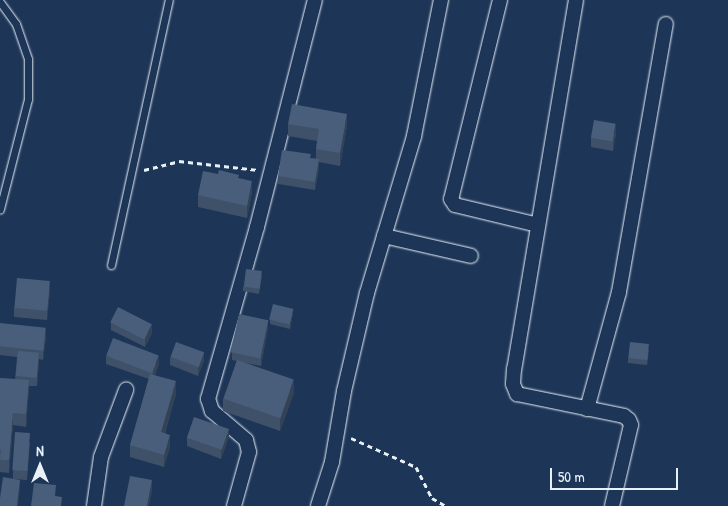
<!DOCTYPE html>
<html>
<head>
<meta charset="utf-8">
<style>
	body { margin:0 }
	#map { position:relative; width:728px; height:506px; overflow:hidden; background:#1d3557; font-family:"Patrick Hand",sans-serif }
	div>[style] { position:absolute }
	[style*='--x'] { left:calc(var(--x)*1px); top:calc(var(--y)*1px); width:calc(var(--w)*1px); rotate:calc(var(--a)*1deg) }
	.path>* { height:3px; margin-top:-1.5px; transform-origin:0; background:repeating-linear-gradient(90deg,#e8f1f8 0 5px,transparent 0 9px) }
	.roads { filter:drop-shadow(0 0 1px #e8f1f8) drop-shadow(0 0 1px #e8f1f8) }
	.service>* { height:7px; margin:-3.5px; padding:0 3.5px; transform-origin:3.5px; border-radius:3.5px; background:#1d3557 }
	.minor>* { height:14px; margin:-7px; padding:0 7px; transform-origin:7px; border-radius:7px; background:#1d3557 }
	.wall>* { inset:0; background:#3f5169 }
	.shaded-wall>* { inset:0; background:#334255 }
	.building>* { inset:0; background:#495e7a; transform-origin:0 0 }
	span { translate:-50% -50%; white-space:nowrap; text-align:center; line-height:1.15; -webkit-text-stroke:5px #1d3557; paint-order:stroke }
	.north { position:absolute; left:15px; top:441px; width:50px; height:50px; -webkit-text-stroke:4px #1d3557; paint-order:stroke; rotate:0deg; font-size:14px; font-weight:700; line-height:20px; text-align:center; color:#e8f1f8 }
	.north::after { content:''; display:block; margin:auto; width:18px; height:22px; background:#e8f1f8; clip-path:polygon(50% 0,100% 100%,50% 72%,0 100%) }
	.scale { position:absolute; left:550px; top:468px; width:128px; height:22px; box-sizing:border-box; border:2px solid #e8f1f8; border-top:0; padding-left:6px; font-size:15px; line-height:18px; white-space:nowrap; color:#e8f1f8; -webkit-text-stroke:4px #1d3557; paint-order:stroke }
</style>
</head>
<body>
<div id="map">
	<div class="path">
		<div style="--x:144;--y:170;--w:36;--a:-14"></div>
		<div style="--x:179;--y:161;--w:80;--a:6.5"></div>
		<div style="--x:351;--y:438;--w:71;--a:24"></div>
		<div style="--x:416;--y:467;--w:35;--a:63"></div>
		<div style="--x:432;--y:498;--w:16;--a:30"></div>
	</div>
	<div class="roads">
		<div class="service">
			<div style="--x:0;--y:2;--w:27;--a:54"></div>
			<div style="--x:16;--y:24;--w:37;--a:71"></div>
			<div style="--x:28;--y:59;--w:40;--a:90"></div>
			<div style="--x:28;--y:99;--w:114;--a:104.3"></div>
			<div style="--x:111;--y:265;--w:271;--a:-77.7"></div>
		</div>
		<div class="minor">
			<div style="--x:500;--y:0;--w:205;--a:103.8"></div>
			<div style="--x:451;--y:199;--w:7;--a:56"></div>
			<div style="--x:455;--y:205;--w:85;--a:13.5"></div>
			<div style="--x:576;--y:0;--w:374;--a:99.5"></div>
			<div style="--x:514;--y:369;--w:15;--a:94"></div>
			<div style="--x:513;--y:384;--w:11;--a:68"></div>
			<div style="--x:517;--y:394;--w:109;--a:11.6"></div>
			<div style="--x:624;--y:416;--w:6;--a:39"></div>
			<div style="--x:629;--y:420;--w:5;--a:68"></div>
			<div style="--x:631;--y:425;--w:83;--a:103.2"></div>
			<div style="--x:384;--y:236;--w:89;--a:12.9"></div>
			<div style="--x:587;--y:409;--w:121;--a:-74.7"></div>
			<div style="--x:619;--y:292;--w:272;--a:-80.1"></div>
			<div style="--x:94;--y:506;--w:49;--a:-81.9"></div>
			<div style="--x:101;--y:457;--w:72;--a:-69.5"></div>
			<div style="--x:234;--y:506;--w:56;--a:-74.5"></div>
			<div style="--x:249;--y:452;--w:12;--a:-104"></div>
			<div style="--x:246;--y:440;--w:45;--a:-139.5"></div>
			<div style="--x:212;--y:411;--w:13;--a:-108"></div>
			<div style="--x:208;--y:399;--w:179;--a:-74.1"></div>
			<div style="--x:257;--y:227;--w:234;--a:-75.7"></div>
			<div style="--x:318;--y:506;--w:46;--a:-72.3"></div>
			<div style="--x:332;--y:462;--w:72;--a:-80.4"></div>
			<div style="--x:344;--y:391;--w:101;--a:-76.8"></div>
			<div style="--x:367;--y:293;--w:164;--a:-73.3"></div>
			<div style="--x:414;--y:136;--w:139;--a:-78.8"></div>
		</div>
	</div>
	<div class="wall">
		<div style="clip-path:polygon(288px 124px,347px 126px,340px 166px,319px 162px,319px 168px,315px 190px,278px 184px,278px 176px,311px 158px,316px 159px,316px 149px,317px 141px,288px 136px)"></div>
		<div style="clip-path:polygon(616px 133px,613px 151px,591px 147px,591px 138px)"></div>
		<div style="clip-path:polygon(239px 179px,252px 193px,247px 218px,198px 207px,198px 195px)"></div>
		<div style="clip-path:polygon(262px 275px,259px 294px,243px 291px,243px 287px)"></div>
		<div style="clip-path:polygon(50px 289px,47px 320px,14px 317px,14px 308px)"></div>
		<div style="clip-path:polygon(293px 313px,290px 329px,270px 324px,270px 320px)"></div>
		<div style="clip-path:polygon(111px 322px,152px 333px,145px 347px,111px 330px)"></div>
		<div style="clip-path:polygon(0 323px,46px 337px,43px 360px,39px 359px,37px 386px,29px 386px,26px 427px,13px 425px,9px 473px,0 472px,0 378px,15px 379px,17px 357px,0 355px)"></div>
		<div style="clip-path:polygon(268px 328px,261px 366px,245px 363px,294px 393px,280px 431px,223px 411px,223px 399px,237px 361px,232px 360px,232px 352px)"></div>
		<div style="clip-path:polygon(649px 349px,647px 365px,628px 363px,628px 358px)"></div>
		<div style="clip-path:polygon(106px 356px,159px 364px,155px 375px,176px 394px,165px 433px,170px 447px,164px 467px,130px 457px,130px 445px,149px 379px,106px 364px)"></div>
		<div style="clip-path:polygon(170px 357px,204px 361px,198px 376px,170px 365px)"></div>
		<div style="clip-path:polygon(229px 437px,221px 459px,187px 446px,187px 438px)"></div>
		<div style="clip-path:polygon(30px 442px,27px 480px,14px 479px,20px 488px,13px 479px,13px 470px)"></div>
	</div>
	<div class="shaded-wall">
		<div style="clip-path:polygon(347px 114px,347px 126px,340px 166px,340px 153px)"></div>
		<div style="clip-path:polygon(616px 124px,616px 133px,613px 151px,613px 142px)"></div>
		<div style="clip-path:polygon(319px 159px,319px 168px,315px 190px,315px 182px)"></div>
		<div style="clip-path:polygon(252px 181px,252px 193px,247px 218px,247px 206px)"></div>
		<div style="clip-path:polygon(50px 281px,50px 289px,47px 320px,47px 311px)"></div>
		<div style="clip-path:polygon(293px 309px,293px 313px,290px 329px,290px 324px)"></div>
		<div style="clip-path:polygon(268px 320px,268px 328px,261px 366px,261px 357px)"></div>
		<div style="clip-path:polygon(152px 324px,152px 333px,145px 347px,145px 339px)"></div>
		<div style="clip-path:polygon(46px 328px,46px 337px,43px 360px,43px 351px)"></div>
		<div style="clip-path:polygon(204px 352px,204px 361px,198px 376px,198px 367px)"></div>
		<div style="clip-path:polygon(39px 353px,39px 362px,37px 386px,37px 378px)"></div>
		<div style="clip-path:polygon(159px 356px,159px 364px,153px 381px,153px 372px)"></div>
		<div style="clip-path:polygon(29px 380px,29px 393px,26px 427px,26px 414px)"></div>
		<div style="clip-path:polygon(294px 380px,294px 393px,280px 431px,280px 419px)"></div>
		<div style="clip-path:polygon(176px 381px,176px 394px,161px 444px,161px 432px)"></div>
		<div style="clip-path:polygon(13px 413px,13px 425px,9px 473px,9px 460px)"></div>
		<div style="clip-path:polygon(229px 429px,229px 437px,221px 459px,221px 450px)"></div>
		<div style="clip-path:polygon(170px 435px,170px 447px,164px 467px,164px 455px)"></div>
		<div style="clip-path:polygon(20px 480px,20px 488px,18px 506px,17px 506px)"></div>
		<div style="clip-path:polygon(152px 480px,152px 492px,149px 506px,147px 506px)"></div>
	</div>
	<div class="building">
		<div style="clip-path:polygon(292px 104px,347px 114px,340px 153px,316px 149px,319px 129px,288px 124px)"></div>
		<div style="left:594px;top:120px;width:22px;height:18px;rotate:10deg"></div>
		<div style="clip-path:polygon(282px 150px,311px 154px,310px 158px,319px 159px,315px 182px,278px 176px)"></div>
		<div style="clip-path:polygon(219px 170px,239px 175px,238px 178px,252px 181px,247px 206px,198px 195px,203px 171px,218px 174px)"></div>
		<div style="left:246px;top:269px;width:16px;height:18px;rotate:7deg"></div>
		<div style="left:17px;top:278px;width:33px;height:30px;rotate:5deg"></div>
		<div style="left:273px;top:304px;width:21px;height:16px;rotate:14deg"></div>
		<div style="left:118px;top:307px;width:38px;height:17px;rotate:27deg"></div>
		<div style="left:239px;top:314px;width:30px;height:39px;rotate:12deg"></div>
		<div style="left:0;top:323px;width:46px;height:23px;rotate:6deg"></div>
		<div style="left:113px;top:338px;width:49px;height:19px;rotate:21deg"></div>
		<div style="left:176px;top:342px;width:30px;height:16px;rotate:20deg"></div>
		<div style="left:630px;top:342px;width:19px;height:16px;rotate:6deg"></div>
		<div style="left:18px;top:351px;width:21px;height:25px;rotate:5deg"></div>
		<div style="left:237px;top:360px;width:60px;height:41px;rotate:19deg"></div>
		<div style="clip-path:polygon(150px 374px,176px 381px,161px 432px,170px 435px,164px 455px,130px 445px)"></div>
		<div style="clip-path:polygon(0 378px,29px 380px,26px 414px,13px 413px,9px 460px,0 460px,1px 450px,0 450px)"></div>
		<div style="left:194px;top:417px;width:37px;height:22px;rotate:19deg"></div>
		<div style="left:15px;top:432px;width:15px;height:38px;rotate:4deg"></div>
		<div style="clip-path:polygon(130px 476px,152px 480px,147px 506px,124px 506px)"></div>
		<div style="clip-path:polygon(3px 477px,20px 480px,17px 506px,0 506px,0 498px)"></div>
		<div style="clip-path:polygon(34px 483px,56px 485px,55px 496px,62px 497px,61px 506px,31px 506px)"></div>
	</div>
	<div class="north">N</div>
	<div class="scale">50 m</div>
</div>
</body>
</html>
